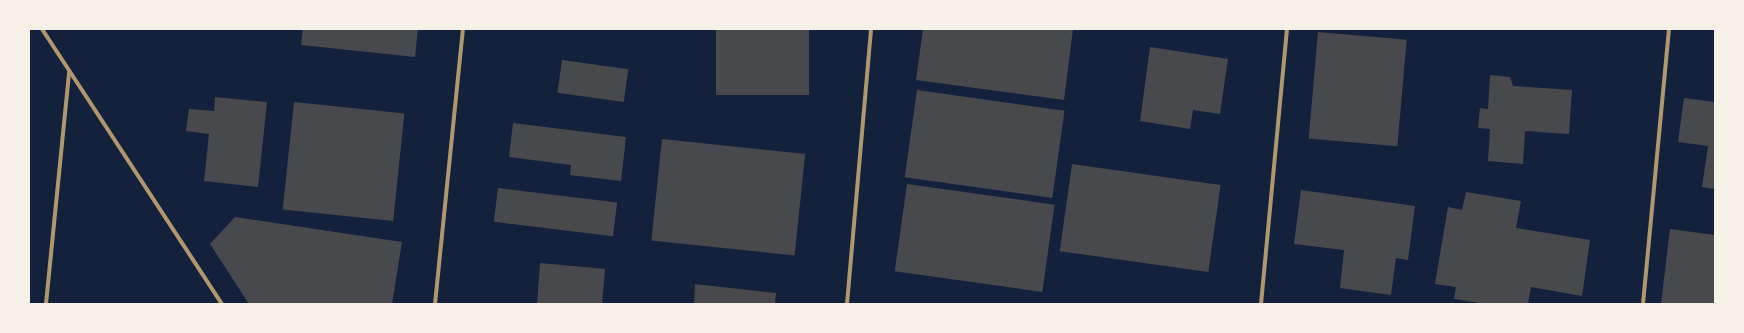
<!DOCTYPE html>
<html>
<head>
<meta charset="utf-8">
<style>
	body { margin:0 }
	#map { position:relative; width:1744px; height:333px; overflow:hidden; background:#14213d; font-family:"Fira Sans Condensed",sans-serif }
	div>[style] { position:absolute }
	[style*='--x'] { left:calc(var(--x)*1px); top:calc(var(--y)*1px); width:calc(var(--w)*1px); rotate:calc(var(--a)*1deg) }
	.building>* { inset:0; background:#48494c; transform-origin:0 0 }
	.minor>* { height:4px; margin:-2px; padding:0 2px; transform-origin:2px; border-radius:2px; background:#b1986c }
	span { translate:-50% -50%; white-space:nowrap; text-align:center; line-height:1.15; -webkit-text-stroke:4px #f6f1e7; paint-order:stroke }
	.frame { position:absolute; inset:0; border:30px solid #f6f1e7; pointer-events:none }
</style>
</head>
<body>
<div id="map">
	<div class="building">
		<div style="clip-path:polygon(303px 29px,418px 29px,415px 57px,301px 45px)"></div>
		<div style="left:716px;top:29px;width:93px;height:66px"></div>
		<div style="clip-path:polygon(923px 29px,1073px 29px,1064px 100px,916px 80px)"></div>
		<div style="left:1318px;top:32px;width:89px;height:107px;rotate:5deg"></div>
		<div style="clip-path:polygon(1150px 47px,1228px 59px,1220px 114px,1193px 110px,1190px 129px,1140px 121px)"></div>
		<div style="left:562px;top:60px;width:67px;height:33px;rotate:8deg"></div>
		<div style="clip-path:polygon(1490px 75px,1510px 77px,1513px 86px,1572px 90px,1569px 134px,1525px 131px,1523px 164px,1488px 161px,1490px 129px,1478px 128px,1480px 108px,1488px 109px)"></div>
		<div style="left:917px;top:90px;width:149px;height:88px;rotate:8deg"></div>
		<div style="clip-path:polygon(215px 97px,267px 102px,258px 187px,204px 181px,209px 134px,186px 131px,189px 109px,214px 111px)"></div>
		<div style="clip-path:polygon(1684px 98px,1715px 102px,1715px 189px,1702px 187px,1708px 146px,1678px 142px)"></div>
		<div style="left:294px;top:102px;width:111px;height:108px;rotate:6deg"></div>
		<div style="clip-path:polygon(513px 123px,626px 137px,621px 181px,570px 175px,571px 165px,509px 157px)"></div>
		<div style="left:662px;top:139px;width:144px;height:102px;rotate:6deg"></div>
		<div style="left:1072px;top:164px;width:150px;height:88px;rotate:8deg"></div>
		<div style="left:907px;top:184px;width:149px;height:88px;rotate:8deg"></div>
		<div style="left:498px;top:188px;width:120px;height:34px;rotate:7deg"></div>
		<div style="clip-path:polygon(1301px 190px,1415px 206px,1408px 260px,1396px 258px,1391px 295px,1340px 288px,1344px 250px,1294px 244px)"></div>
		<div style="clip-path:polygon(1466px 192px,1521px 201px,1516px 228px,1590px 240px,1582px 296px,1531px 287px,1528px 304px,1486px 304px,1454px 299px,1456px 287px,1435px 284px,1448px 207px,1462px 210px)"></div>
		<div style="clip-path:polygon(235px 217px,402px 242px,392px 304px,249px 304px,210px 244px)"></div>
		<div style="clip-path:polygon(1670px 229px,1715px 235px,1715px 304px,1661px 304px)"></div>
		<div style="clip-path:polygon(540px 263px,605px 269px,602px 304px,537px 304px)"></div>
		<div style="clip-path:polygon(695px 284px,776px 293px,775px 304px,694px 304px)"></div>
	</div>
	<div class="minor">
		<div style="--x:42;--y:29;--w:329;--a:56.8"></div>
		<div style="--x:46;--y:304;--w:233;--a:-84.3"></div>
		<div style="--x:435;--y:304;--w:276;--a:-84.2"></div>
		<div style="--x:847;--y:304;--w:276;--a:-85"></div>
		<div style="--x:1261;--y:304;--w:276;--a:-84.6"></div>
		<div style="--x:1643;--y:304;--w:276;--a:-84.6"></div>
	</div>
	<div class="frame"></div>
</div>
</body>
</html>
